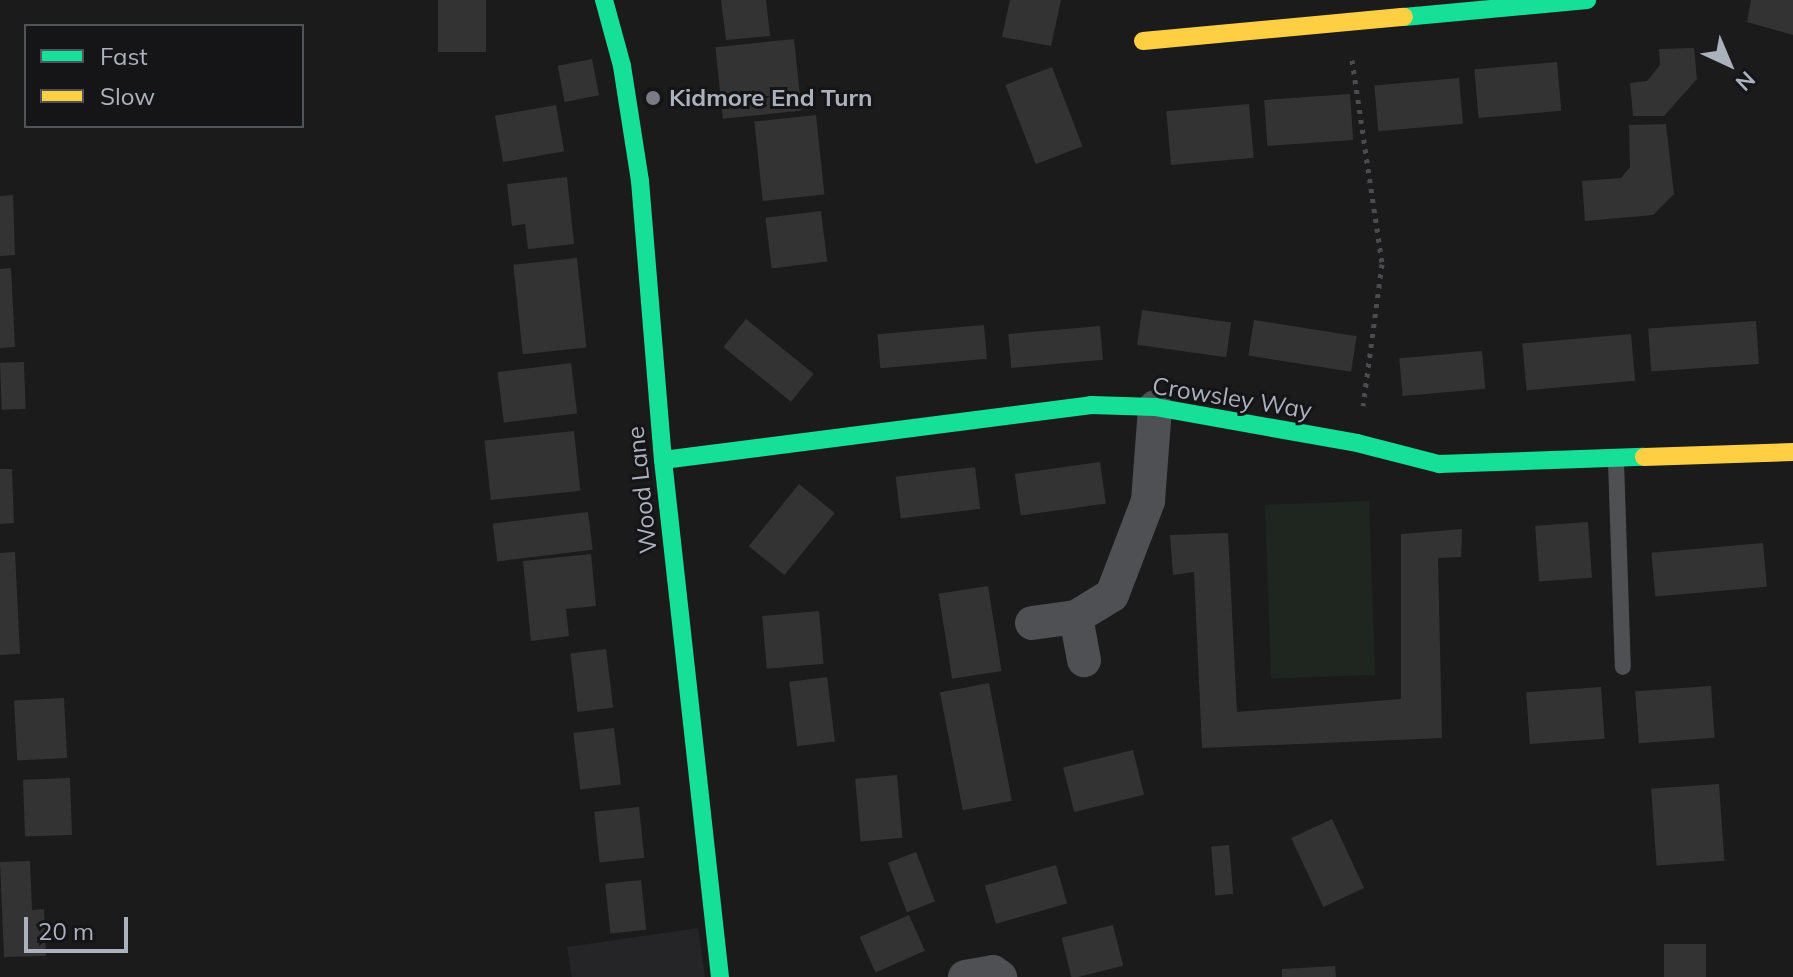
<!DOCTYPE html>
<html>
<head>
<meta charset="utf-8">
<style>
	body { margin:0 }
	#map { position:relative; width:1793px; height:977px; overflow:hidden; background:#1b1b1c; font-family:Mulish,sans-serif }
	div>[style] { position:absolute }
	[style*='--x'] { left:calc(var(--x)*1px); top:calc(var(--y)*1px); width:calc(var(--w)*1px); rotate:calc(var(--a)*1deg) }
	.built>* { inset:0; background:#252528 }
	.green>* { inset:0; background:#1e261f; transform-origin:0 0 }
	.building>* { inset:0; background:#333334; transform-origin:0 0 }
	.path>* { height:5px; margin-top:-2.5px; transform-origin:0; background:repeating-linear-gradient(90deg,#4b4c4f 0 4px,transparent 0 10px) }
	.lane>* { height:16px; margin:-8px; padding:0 8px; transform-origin:8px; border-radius:8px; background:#4f5054 }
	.street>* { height:34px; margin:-17px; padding:0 17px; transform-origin:17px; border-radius:17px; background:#4f5054 }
	.fast>* { height:18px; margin:-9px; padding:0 9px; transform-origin:9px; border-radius:9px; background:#16e098 }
	.slow>* { height:18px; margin:-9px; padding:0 9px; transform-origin:9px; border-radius:9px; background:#ffcf43 }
	.dots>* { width:22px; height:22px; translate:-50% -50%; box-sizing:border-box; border:4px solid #151518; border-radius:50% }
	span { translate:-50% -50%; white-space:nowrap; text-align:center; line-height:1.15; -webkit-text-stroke:6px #151518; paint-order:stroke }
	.poi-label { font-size:24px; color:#abb1bd; font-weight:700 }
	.left { translate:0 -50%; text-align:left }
	.street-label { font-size:24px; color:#abb1bd }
	.legend { position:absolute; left:24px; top:24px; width:280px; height:104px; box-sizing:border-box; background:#151518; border:2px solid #51535a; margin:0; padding:10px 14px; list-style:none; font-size:24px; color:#abb1bd }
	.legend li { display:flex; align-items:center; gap:16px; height:40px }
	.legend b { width:40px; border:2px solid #51535a }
	.north { position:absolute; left:1689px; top:24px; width:80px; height:80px; -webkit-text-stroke:6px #151518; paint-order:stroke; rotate:136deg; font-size:22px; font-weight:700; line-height:32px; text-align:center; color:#abb1bd }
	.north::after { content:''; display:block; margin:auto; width:28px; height:36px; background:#abb1bd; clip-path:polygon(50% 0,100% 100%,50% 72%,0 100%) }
	.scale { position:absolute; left:24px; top:917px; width:104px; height:36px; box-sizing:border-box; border:4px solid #abb1bd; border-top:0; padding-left:10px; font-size:24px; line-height:28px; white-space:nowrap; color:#abb1bd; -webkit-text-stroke:6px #151518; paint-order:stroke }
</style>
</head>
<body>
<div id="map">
	<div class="built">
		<div style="clip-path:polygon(698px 928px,705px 977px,572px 977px,567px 947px)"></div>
	</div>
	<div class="green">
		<div style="left:1369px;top:501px;width:174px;height:104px;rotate:88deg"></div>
	</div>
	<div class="building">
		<div style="left:438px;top:0;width:48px;height:52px"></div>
		<div style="clip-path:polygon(766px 0,770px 36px,726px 40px,721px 0)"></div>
		<div style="clip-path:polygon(1010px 0,1061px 0,1051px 46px,1002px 37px)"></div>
		<div style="clip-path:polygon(1751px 0,1793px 0,1793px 35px,1747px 22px)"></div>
		<div style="left:794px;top:39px;width:72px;height:79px;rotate:84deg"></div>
		<div style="clip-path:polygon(1694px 48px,1697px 79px,1664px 116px,1633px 116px,1630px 83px,1647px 81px,1660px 65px,1659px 49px)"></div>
		<div style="left:592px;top:59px;width:37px;height:35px;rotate:79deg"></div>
		<div style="left:1557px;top:62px;width:49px;height:83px;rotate:85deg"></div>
		<div style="left:1052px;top:67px;width:85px;height:50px;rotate:69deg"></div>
		<div style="left:1459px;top:78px;width:46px;height:85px;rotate:85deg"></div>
		<div style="left:1350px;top:94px;width:46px;height:86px;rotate:86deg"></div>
		<div style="left:1249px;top:104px;width:54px;height:83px;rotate:85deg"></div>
		<div style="left:556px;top:105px;width:47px;height:62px;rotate:80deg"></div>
		<div style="left:816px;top:115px;width:80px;height:62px;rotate:84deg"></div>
		<div style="clip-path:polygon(1666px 124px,1674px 194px,1653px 215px,1585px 221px,1582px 181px,1621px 178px,1630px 167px,1629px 125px)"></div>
		<div style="clip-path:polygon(567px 177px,574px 244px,528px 249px,525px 224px,512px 226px,507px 184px)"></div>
		<div style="clip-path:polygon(13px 195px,15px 255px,0 256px,0 196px)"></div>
		<div style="left:821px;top:211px;width:51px;height:56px;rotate:83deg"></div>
		<div style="left:577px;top:258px;width:90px;height:64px;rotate:84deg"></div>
		<div style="clip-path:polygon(11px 268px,15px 347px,0 348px,0 269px)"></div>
		<div style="left:1142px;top:310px;width:90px;height:35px;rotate:8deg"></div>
		<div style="left:746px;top:319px;width:87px;height:36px;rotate:39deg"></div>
		<div style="left:1254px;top:320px;width:104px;height:36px;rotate:9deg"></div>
		<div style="left:1756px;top:321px;width:43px;height:108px;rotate:86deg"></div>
		<div style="left:984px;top:325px;width:34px;height:107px;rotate:85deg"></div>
		<div style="left:1100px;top:326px;width:34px;height:92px;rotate:85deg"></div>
		<div style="left:1631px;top:334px;width:47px;height:109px;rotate:85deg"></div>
		<div style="left:1482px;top:351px;width:38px;height:83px;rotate:85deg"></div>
		<div style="left:24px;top:362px;width:47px;height:24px;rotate:88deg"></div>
		<div style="left:571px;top:363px;width:51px;height:74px;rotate:83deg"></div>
		<div style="left:574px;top:431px;width:60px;height:90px;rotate:84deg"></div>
		<div style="left:1100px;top:462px;width:42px;height:86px;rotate:82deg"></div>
		<div style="left:975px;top:467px;width:42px;height:80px;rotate:83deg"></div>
		<div style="clip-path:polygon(0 469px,12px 469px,14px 523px,0 524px)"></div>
		<div style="left:799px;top:484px;width:46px;height:80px;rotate:39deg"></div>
		<div style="left:588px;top:512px;width:38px;height:96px;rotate:83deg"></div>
		<div style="left:1588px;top:522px;width:56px;height:53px;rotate:86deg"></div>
		<div style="clip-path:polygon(1462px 529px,1461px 557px,1438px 558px,1442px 738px,1202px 748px,1194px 572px,1173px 575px,1170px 535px,1228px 533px,1237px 712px,1401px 699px,1401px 534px)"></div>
		<div style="left:1763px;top:543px;width:44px;height:112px;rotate:85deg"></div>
		<div style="clip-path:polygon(15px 552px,20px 654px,0 655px,0 553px)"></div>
		<div style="clip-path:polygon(591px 554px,596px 606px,566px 609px,569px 636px,531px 641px,523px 561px)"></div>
		<div style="left:988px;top:586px;width:86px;height:50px;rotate:81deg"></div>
		<div style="left:819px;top:611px;width:53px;height:57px;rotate:85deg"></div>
		<div style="left:606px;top:649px;width:59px;height:36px;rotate:83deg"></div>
		<div style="left:827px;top:677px;width:65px;height:38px;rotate:83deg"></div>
		<div style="left:989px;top:683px;width:120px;height:50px;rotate:79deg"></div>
		<div style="left:1711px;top:686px;width:52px;height:76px;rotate:86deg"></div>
		<div style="left:1601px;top:687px;width:52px;height:75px;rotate:86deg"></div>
		<div style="left:64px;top:698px;width:60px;height:50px;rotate:87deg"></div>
		<div style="left:614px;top:728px;width:57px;height:41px;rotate:83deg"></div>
		<div style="left:1133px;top:750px;width:46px;height:72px;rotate:76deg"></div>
		<div style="left:897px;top:775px;width:63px;height:42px;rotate:85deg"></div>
		<div style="left:70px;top:778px;width:57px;height:47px;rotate:88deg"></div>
		<div style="left:1719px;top:784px;width:77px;height:68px;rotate:86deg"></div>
		<div style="left:639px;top:807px;width:51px;height:45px;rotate:84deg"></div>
		<div style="left:1332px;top:819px;width:76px;height:45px;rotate:65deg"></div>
		<div style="left:1229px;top:845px;width:49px;height:18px;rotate:85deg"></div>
		<div style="left:916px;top:852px;width:53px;height:30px;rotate:69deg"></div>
		<div style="clip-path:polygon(30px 861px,32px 910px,44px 909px,46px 956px,4px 957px,0 862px)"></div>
		<div style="left:1056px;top:865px;width:40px;height:74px;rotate:74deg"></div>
		<div style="left:641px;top:880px;width:50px;height:36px;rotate:84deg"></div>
		<div style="left:909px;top:915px;width:39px;height:54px;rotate:66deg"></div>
		<div style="left:1113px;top:925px;width:42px;height:53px;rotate:76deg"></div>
		<div style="left:1664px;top:944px;width:42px;height:33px"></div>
		<div style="clip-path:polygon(1335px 966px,1336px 977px,1282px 977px,1282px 969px)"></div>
	</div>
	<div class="path">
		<div style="--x:1352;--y:60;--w:206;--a:81.6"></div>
		<div style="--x:1382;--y:264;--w:143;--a:97.6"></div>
	</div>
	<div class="lane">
		<div style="--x:1616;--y:461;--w:206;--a:88.1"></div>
	</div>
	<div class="street">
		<div style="--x:1076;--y:617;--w:44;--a:79.5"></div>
		<div style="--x:1032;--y:623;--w:44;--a:-7.8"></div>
		<div style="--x:1076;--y:617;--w:42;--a:-31.4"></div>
		<div style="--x:1112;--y:595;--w:101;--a:-69"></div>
		<div style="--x:1148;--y:501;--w:94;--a:-85.7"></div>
		<div style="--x:965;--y:977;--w:28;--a:-10"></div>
		<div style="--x:993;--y:972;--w:9;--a:36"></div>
	</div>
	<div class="fast">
		<div style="--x:604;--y:0;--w:68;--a:74.7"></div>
		<div style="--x:622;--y:66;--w:116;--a:81.1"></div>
		<div style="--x:640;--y:181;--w:280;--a:85.3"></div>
		<div style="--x:663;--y:460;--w:520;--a:83.71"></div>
		<div style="--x:1404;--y:17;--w:184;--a:-5.3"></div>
		<div style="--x:663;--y:460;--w:432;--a:-7.3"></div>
		<div style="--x:1091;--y:405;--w:64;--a:1.8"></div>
		<div style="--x:1155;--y:407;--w:205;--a:10.1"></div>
		<div style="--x:1357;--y:443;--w:85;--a:14.4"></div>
		<div style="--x:1439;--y:464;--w:205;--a:-2"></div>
	</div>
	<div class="slow">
		<div style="--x:1143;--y:41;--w:262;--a:-5.3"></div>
		<div style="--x:1644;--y:457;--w:149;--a:-1.9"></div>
	</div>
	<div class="dots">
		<div style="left:653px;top:98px;background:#797c85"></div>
	</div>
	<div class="poi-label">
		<span class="left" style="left:669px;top:98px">Kidmore End Turn</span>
	</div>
	<div class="street-label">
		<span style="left:1232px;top:398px;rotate:9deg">Crowsley Way</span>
		<span style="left:642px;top:490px;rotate:-96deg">Wood Lane</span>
	</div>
	<ul class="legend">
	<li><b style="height:10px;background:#16e098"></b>Fast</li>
	<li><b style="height:10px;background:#ffcf43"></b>Slow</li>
	</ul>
	<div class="north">N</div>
	<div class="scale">20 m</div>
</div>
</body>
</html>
